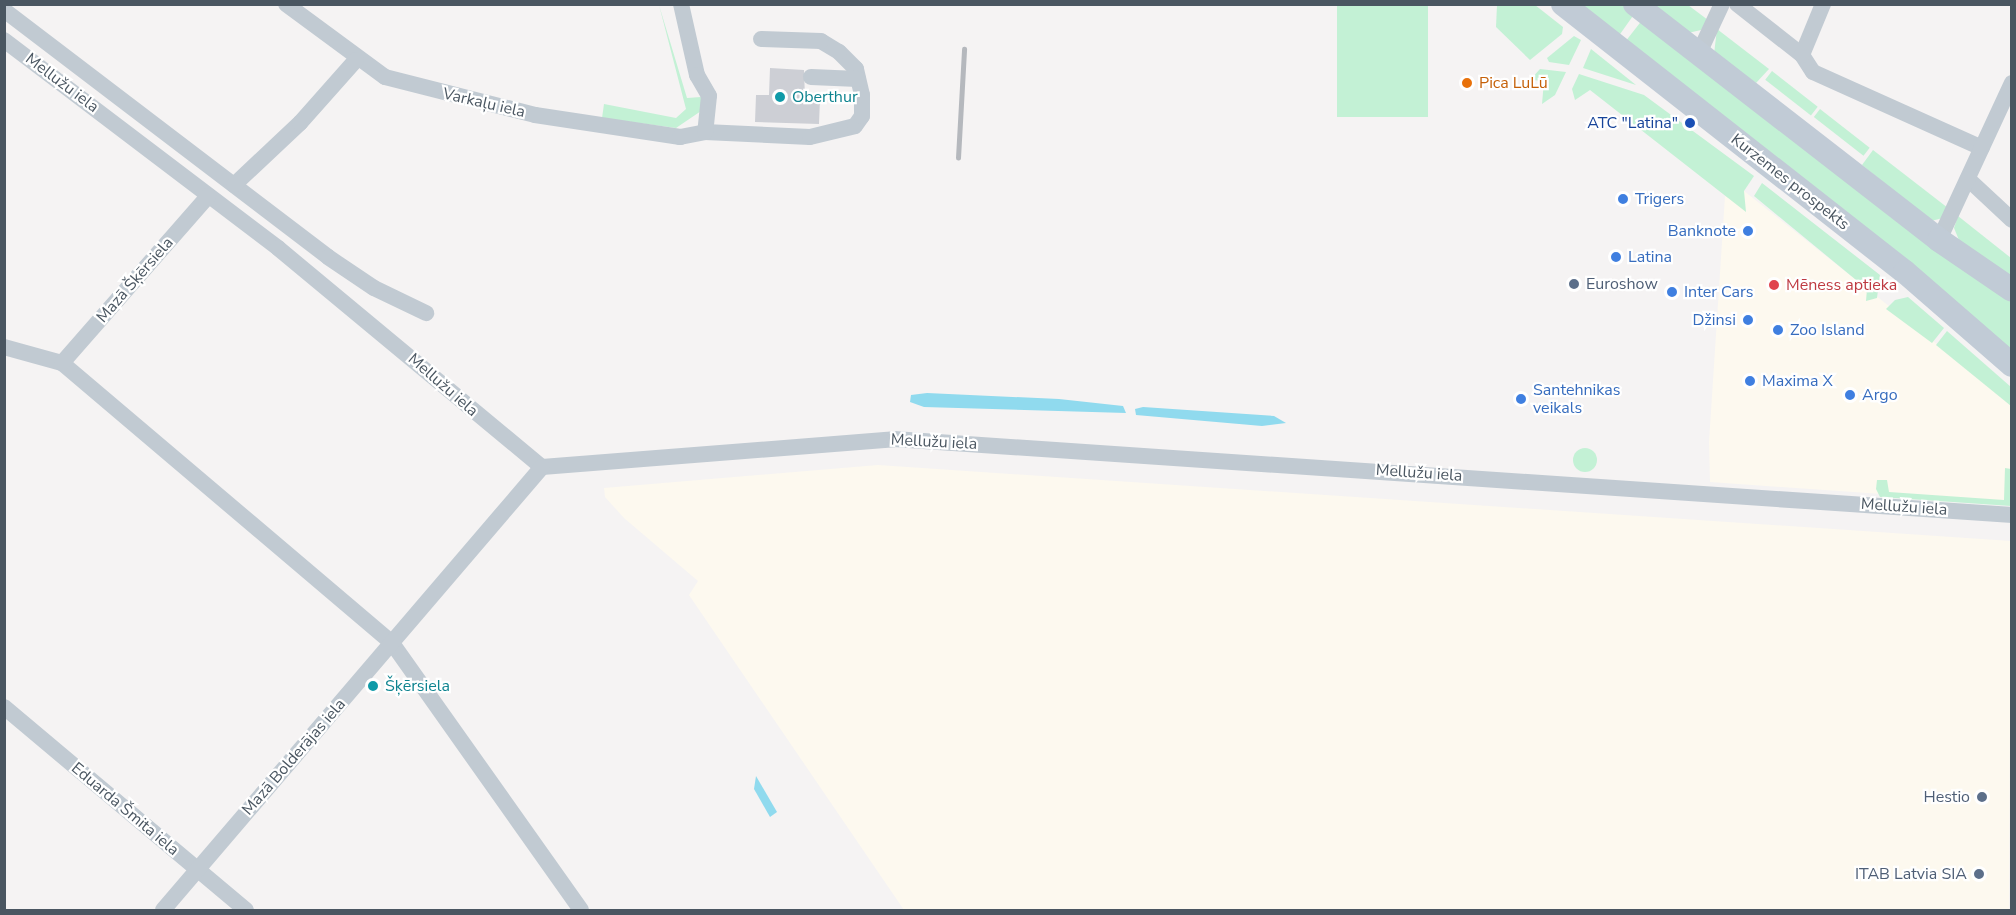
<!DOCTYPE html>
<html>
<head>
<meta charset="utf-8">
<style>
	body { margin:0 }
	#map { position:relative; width:2016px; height:915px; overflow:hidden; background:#f5f3f3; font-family:"Nunito Sans",sans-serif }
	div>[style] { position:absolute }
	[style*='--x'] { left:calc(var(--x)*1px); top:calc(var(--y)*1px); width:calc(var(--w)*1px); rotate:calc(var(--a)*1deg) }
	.commercial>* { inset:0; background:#fdf9ef }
	.green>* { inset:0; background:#c3f1d5; transform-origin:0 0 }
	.round { border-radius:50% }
	.water>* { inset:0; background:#90daee }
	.building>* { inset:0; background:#cdcfd5 }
	.street>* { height:16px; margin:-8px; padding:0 8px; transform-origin:8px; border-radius:8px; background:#c1cad2 }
	.secondary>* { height:24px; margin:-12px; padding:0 12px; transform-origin:12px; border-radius:12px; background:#c1cbd6 }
	.rail>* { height:4.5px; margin:-2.25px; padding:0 2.25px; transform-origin:2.25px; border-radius:2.25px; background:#b5b8bd }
	.dots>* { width:16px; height:16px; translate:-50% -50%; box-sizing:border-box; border:3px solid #fff; border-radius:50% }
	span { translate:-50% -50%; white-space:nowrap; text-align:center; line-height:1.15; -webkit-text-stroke:4.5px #fff; paint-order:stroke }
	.street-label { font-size:16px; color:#4a5661 }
	.food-label { font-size:16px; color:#c56008 }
	.left { translate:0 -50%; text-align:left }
	.culture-label { font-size:16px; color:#0d838f }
	.transit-label { font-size:16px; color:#164399 }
	.right { translate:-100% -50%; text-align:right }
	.shop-label { font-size:16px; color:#366cbe }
	.service-label { font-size:16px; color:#4e5e75 }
	.health-label { font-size:16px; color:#be3a42 }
	.frame { position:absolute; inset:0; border:6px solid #4a5661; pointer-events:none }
</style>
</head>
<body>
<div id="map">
	<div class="commercial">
		<div style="clip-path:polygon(1744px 191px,2011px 403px,2011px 503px,1710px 482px,1709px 442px,1725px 196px,1732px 200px)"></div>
		<div style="clip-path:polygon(878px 465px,2011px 541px,2009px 910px,904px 910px,689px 595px,698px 581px,624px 518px,605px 497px,604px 488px)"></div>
	</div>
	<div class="green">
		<div style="clip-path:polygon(1652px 4px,1688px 5px,1708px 20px,1701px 30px,1688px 33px)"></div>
		<div style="clip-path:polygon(659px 5px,687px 98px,701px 97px,704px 109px,676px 128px,602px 118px,604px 104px,676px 118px,686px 109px)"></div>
		<div style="left:1337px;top:5px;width:91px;height:112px"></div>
		<div style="clip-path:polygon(1497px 5px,1535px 5px,1563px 27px,1562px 34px,1530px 60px,1496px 27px)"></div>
		<div style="clip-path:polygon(1576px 5px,1624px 5px,1635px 13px,1618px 37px)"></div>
		<div style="clip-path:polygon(1643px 19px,2011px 299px,2011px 353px,1625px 42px)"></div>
		<div style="clip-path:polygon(1717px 29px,1769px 69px,1756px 83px,1714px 54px)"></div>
		<div style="clip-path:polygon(1574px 36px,1581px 40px,1569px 65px,1549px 62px,1547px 58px)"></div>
		<div style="clip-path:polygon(1591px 49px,1636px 85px,1583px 68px)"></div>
		<div style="clip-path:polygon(1540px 69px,1566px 72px,1555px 95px,1542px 104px,1544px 81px,1530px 80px)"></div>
		<div style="left:1772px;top:71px;width:58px;height:11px;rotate:38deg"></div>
		<div style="clip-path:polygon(1579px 74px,1644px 95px,1754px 176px,1744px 191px,1746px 212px,1590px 90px,1575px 100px,1572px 89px)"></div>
		<div style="left:1820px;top:109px;width:63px;height:10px;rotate:38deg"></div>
		<div style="clip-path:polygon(1873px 150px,1948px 208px,1943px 218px,1931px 221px,1862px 165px)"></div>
		<div style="clip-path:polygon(1762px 183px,1880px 275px,1877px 298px,1866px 301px,1867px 289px,1754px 196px)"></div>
		<div style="clip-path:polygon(1958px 216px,2011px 258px,2011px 280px,1961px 245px,1954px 228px)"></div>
		<div style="clip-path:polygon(1908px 297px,1944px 328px,1932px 343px,1886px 309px,1895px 300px)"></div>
		<div style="clip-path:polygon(1947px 331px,2011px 387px,2011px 406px,1936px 345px)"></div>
		<div class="round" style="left:1573px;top:448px;width:24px;height:24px"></div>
		<div style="clip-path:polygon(2005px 468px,2011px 469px,2011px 506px,1880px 497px,1876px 489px,1877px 480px,1887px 480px,1889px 492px,2004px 500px)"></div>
	</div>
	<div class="water">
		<div style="clip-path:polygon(927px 393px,1059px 399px,1123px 406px,1126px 413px,924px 407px,910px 402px,911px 395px)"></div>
		<div style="clip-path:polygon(1143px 407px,1274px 416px,1286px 423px,1262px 426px,1136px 415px,1135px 409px)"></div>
		<div style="clip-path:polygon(756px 776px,777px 812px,770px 817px,754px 789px)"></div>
	</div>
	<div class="building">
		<div style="clip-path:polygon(770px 68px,804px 70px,805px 98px,820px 99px,819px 124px,755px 122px,756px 95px,769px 95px)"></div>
	</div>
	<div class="street">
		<div style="--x:286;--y:4;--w:123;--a:36.4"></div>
		<div style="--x:385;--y:77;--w:155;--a:14.2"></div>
		<div style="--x:535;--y:115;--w:147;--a:8.6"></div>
		<div style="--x:680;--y:137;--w:25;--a:-11"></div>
		<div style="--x:705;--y:132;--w:105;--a:2.7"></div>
		<div style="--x:810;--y:137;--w:46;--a:-13.7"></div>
		<div style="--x:855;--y:126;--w:12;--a:-55"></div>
		<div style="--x:862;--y:116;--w:21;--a:-90"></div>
		<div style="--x:862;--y:95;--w:27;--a:-103"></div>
		<div style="--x:856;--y:69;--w:24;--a:-135"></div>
		<div style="--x:839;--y:52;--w:21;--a:-149"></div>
		<div style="--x:821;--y:41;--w:60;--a:-178.1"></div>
		<div style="--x:681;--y:4;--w:73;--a:77.3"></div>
		<div style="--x:697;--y:75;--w:24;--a:60"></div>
		<div style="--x:709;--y:96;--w:36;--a:96"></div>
		<div style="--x:1737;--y:4;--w:83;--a:38.1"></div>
		<div style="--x:1802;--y:55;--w:20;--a:57"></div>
		<div style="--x:1813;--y:72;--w:185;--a:24.2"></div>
		<div style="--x:4;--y:10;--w:407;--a:37.3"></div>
		<div style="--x:328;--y:257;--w:55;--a:34"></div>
		<div style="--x:374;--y:288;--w:58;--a:25.7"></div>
		<div style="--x:4;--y:40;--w:344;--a:37.2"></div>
		<div style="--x:278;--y:248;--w:343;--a:39.7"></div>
		<div style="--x:542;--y:467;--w:353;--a:-4.5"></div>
		<div style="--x:894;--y:439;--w:1121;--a:3.89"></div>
		<div style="--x:1699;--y:53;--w:54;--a:-64.9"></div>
		<div style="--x:1802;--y:55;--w:55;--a:-67.6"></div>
		<div style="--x:811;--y:77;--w:47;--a:2.4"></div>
		<div style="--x:1968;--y:179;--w:60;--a:43"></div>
		<div style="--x:234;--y:185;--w:91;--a:-43.2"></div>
		<div style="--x:300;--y:123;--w:84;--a:-48.4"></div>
		<div style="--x:1939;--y:240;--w:173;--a:-65.1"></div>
		<div style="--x:4;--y:347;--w:60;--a:15.4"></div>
		<div style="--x:62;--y:363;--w:433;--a:40.3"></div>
		<div style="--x:392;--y:643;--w:327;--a:54.7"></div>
		<div style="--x:62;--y:363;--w:222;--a:-48.8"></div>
		<div style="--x:4;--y:707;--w:316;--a:40"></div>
		<div style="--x:163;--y:910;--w:583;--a:-49.45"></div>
	</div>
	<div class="secondary">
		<div style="--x:1563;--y:4;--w:434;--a:38.1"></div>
		<div style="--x:1905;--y:272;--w:142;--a:41"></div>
		<div style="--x:1635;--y:4;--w:385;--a:37.8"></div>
		<div style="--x:1939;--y:240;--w:88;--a:34.4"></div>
	</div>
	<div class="rail">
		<div style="--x:958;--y:158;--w:109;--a:-86.8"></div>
	</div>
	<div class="dots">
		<div style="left:1467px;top:83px;background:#e8710a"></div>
		<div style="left:780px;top:97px;background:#0f9aa8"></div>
		<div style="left:1690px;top:123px;background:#1a4fb4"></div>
		<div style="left:1623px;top:199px;background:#3f7fe0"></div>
		<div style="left:1748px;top:231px;background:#3f7fe0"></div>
		<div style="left:1616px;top:257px;background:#3f7fe0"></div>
		<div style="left:1574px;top:284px;background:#5c6f8a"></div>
		<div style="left:1774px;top:285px;background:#e0444e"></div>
		<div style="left:1672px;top:292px;background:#3f7fe0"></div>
		<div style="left:1748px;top:320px;background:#3f7fe0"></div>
		<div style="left:1778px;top:330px;background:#3f7fe0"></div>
		<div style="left:1750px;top:381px;background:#3f7fe0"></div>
		<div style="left:1850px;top:395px;background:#3f7fe0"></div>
		<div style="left:1521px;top:399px;background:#3f7fe0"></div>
		<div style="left:373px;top:686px;background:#0f9aa8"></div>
		<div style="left:1982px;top:797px;background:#5c6f8a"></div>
		<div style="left:1979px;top:874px;background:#5c6f8a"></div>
	</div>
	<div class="street-label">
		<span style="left:62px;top:83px;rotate:37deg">Mellužu iela</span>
		<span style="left:484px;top:103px;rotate:13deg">Varkaļu iela</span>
		<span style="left:1790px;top:182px;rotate:38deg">Kurzemes prospekts</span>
		<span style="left:135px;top:280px;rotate:-49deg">Mazā Šķērsiela</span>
		<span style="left:443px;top:385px;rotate:41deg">Mellužu iela</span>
		<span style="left:934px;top:442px;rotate:3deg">Mellužu iela</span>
		<span style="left:1419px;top:473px;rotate:4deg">Mellužu iela</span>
		<span style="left:1904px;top:507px;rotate:4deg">Mellužu iela</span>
		<span style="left:294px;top:757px;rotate:-49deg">Mazā Bolderājas iela</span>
		<span style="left:125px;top:809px;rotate:40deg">Eduarda Šmita iela</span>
	</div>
	<div class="food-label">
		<span class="left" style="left:1479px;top:83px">Pica LuLū</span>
	</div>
	<div class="culture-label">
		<span class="left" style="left:792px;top:97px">Oberthur</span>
		<span class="left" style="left:385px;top:686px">Šķērsiela</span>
	</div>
	<div class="transit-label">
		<span class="right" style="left:1678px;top:123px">ATC "Latina"</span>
	</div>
	<div class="shop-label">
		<span class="left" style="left:1635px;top:199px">Trigers</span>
		<span class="right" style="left:1736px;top:231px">Banknote</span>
		<span class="left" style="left:1628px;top:257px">Latina</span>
		<span class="left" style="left:1684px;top:292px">Inter Cars</span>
		<span class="right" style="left:1736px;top:320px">Džinsi</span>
		<span class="left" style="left:1790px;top:330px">Zoo Island</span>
		<span class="left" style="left:1762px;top:381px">Maxima X</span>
		<span class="left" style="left:1533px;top:399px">Santehnikas<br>veikals</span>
		<span class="left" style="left:1862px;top:395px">Argo</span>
	</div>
	<div class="service-label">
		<span class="left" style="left:1586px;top:284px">Euroshow</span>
		<span class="right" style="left:1970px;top:797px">Hestio</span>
		<span class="right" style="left:1967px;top:874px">ITAB Latvia SIA</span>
	</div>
	<div class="health-label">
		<span class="left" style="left:1786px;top:285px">Mēness aptieka</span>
	</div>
	<div class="frame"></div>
</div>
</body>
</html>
